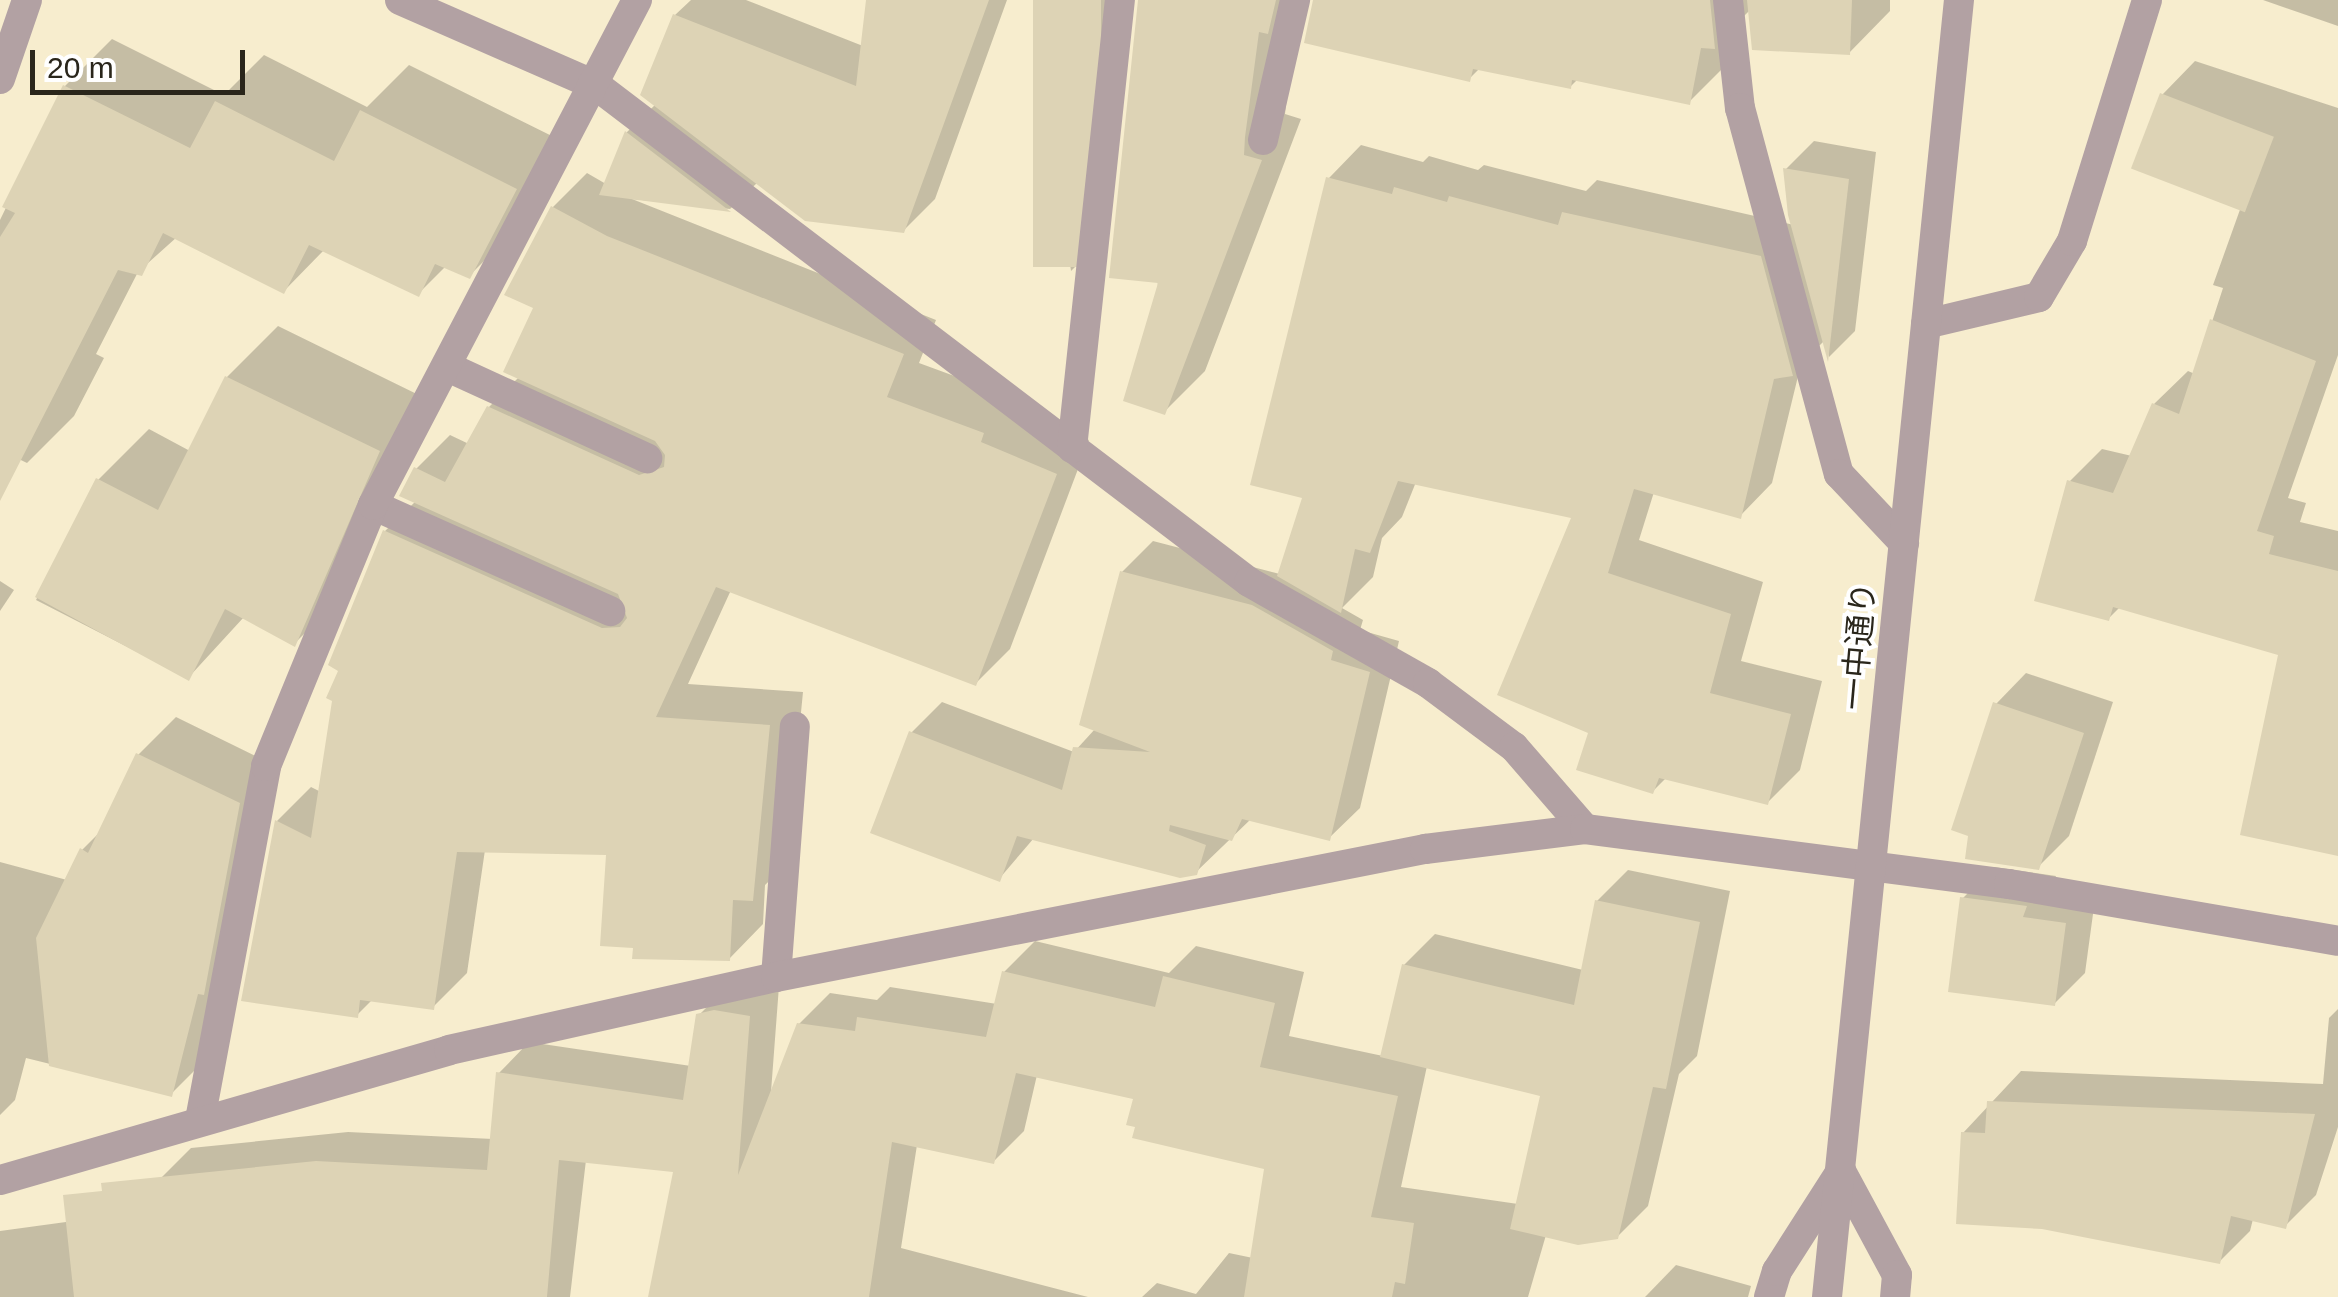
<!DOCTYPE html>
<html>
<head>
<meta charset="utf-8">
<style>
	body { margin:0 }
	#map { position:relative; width:2338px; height:1297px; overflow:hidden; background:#f7edce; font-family:Helvetica,"Noto Sans JP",sans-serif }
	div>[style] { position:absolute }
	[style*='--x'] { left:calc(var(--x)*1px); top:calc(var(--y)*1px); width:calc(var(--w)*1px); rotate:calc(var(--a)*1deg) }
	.shadow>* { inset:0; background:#0003 }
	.building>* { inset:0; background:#ddd3b5; transform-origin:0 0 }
	.minor>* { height:30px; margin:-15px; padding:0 15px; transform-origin:15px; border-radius:15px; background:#b2a1a3 }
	span { translate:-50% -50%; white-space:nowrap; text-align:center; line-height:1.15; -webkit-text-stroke:8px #fff; paint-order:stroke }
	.street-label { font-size:32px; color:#2a261b }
	.scale { position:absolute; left:30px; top:50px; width:215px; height:45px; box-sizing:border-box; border:5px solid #2a261b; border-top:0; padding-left:12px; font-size:30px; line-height:35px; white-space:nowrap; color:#2a261b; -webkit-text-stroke:8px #fff; paint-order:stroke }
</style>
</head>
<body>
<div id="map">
	<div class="shadow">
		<div style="clip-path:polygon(691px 0,746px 0,863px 46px,869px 0,1007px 0,935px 199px,904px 230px,758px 182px,730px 209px,632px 199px,936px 320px,919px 363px,1017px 399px,1014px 408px,1089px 440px,1010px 649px,976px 683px,731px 590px,688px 684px,803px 692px,786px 865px,765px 885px,763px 924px,729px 959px,635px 946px,608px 853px,485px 850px,467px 973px,433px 1007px,373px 999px,357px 1015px,277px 821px,311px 787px,321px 792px,342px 670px,385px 531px,416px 501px,416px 469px,450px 435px,469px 444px,489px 407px,520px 376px,553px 207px,587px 173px,606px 184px,627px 132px,656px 104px,675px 15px)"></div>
		<div style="clip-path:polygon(1035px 0,1128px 0,1102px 240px,1071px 271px)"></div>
		<div style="clip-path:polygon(1144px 0,1298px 0,1285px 114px,1301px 119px,1205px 371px,1164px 412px)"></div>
		<div style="clip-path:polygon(1314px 0,1890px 0,1890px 11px,1849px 53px,1749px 11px,1738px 22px,1730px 61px,1689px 102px,1578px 79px,1570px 87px,1480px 68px,1469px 79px)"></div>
		<div style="clip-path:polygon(2263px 0,2338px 0,2338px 26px)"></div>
		<div style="clip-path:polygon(112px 39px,224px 95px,264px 55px,367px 107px,409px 65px,562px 141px,516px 229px,469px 276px,446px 266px,418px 294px,324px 250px,284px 291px,177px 237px,138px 272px,96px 354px,104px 358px,74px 416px,27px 463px,0 450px,0 220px,65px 86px)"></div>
		<div style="clip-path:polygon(2195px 61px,2338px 108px,2338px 355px,2288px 498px,2306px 503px,2300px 522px,2338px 531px,2338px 853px,2281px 653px,2121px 606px,2108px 619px,2069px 482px,2102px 449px,2132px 456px,2154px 404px,2188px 371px,2195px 374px,2223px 288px,2213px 285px,2242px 204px,2162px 95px)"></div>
		<div style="clip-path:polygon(1814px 141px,1876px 152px,1855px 331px,1829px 357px,1825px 340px,1801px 364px,1772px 483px,1740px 516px,1654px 492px,1639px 540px,1763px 582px,1741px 661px,1822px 681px,1800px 770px,1767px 803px,1667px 777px,1653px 791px,1591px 732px,1575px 516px,1416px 482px,1402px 517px,1382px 538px,1373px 577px,1342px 608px,1363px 620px,1360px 630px,1399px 641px,1360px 808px,1329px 838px,1251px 819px,1195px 873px,1034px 838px,999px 879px,911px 733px,942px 702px,1074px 752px,1095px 729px,1122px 572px,1153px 541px,1280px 574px,1305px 496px,1329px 178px,1361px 145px,1423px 162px,1429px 156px,1478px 170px,1484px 165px,1586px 191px,1597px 180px,1794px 225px,1786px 169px)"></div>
		<div style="clip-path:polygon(278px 326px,429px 400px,345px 593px,294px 644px,244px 617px,188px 678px,36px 600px,98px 480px,149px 429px,190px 451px,227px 377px)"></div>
		<div style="clip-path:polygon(0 581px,14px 590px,0 611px)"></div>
		<div style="clip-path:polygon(2026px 673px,2113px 702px,2069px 836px,2038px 867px,1996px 704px)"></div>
		<div style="clip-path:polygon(176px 717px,276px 766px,209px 1056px,171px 1094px,26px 1058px,15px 1100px,0 1115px,0 862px,67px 880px,82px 850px,103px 829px,138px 755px)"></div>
		<div style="clip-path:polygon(1994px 867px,2056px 876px,2052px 887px,2096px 892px,2085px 973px,2054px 1004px,1963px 898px)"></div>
		<div style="clip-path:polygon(evenodd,1628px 870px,1730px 891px,1697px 1056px,1679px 1074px,1648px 1206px,1617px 1237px,1546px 1235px,1528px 1297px,1142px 1297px,1157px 1283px,1196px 1294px,1229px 1253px,1253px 1258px,1266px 1167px,1136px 1097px,1037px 1075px,1024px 1131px,993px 1162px,917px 1145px,901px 1248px,1088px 1297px,651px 1297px,676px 1169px,586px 1160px,570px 1297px,0 1297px,0 1231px,227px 1200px,160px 1179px,191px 1148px,348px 1132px,493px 1139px,499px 1073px,529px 1042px,691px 1066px,699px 1015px,730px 984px,779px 986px,771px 1092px,799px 1024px,830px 993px,877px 1000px,890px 987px,997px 1004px,1004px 972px,1035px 941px,1169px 973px,1196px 946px,1304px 972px,1289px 1036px,1383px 1056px,1404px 965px,1435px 934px,1583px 970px,1597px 901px,1628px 870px,1427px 1066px,1543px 1094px,1518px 1204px,1401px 1187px,1427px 1066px)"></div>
		<div style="clip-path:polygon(2338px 1009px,2338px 1127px,2316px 1195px,2285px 1226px,2253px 1219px,2250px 1231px,2219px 1262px,1963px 1133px,2021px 1071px,2323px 1084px,2329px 1018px)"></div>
		<div style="clip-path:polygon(1676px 1265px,1751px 1286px,1748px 1297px,1645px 1297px)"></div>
	</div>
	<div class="building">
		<div style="clip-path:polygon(866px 0,989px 0,904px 233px,805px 221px,640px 95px,673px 14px,856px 86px)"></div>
		<div style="left:1033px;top:0;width:68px;height:267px"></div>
		<div style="clip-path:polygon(1138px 0,1276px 0,1268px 34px,1259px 32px,1245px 137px,1244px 155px,1262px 160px,1165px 415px,1123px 401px,1158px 283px,1109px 278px)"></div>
		<div style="clip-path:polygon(1313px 0,1710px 0,1715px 49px,1701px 48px,1690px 105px,1572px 80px,1571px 89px,1473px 69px,1470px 82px,1304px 43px)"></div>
		<div style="clip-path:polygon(1747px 0,1852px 0,1850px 55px,1752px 50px)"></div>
		<div style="clip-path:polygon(63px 85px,190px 148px,215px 101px,334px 161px,360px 110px,517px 189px,470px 279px,435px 264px,419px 297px,309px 245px,284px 294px,163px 233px,142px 276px,118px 270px,0 501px,0 237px,15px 213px,2px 207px)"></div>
		<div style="left:2160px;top:93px;width:122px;height:81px;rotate:21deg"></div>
		<div style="clip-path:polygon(625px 131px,731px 212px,599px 195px)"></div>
		<div style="clip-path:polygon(1783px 168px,1849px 179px,1828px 362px,1788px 215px)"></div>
		<div style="clip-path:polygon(1326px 177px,1392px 194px,1394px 187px,1447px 202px,1449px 196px,1558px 225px,1562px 212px,1761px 256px,1793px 376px,1774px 379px,1741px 519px,1634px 489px,1608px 573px,1731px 614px,1710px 693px,1791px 714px,1768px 805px,1659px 778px,1653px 794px,1576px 770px,1588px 733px,1497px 695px,1571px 518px,1398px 481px,1370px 553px,1355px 549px,1341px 613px,1277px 576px,1302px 498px,1250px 485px)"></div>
		<div style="clip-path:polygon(551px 206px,607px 236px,904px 354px,887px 397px,984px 433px,981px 442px,1057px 474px,976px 686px,716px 587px,656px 717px,770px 725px,753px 901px,733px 900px,730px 961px,632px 959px,633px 948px,600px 946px,606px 855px,457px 852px,434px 1010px,360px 1000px,358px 1018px,241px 1001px,275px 820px,311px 838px,332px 701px,326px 698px,338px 671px,328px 665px,383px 530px,602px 628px,620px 627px,627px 618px,618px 594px,399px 496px,414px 467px,445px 482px,487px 406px,639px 475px,664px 467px,665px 455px,655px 441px,503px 372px,533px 308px,504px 295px)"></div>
		<div style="clip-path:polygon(2210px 319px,2316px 361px,2257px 531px,2274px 536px,2269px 554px,2338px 571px,2338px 856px,2240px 835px,2278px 655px,2113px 607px,2109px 621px,2034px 601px,2067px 480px,2113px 493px,2152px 403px,2179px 414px)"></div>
		<div style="clip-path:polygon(225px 376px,380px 451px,295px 647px,225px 609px,189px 681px,35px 597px,96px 478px,158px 510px)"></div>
		<div style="clip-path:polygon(1120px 571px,1252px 605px,1333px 651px,1331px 660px,1370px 672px,1330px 841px,1242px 819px,1232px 841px,1170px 825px,1169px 831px,1206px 845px,1197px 875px,1180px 878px,1017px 836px,1000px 882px,870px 833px,909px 731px,1062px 790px,1073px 747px,1150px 752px,1079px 725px)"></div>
		<div style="clip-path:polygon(1993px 702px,2084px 733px,2039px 870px,1965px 859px,1968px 836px,1951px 830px)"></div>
		<div style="clip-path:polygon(136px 753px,240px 803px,204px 995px,198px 994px,172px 1097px,49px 1066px,36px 938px,80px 848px,88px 853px)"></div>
		<div style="clip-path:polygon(1960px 897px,2027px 906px,2023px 917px,2066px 923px,2055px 1006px,1948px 992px)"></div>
		<div style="clip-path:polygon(1595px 900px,1700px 922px,1666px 1089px,1653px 1087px,1618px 1239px,1578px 1245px,1510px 1229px,1540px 1096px,1380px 1057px,1402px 964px,1574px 1005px)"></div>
		<div style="clip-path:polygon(1002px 971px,1155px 1007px,1163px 976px,1275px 1003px,1260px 1067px,1398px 1096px,1371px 1217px,1414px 1223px,1405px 1284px,1395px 1282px,1392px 1297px,1244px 1297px,1264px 1169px,1132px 1138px,1135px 1127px,1126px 1125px,1133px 1099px,1016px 1073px,994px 1164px,892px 1142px,869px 1297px,648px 1297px,673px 1172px,559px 1160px,547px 1297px,74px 1297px,63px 1195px,102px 1191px,101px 1183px,316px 1161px,487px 1170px,496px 1072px,683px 1100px,696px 1014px,714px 1010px,750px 1016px,738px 1175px,797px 1023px,855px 1031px,857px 1017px,986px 1037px)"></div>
		<div style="clip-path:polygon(1987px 1101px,2315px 1114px,2286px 1229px,2231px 1216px,2220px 1264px,2042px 1229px,1956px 1224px,1961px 1132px,1985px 1133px)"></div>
	</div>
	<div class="minor">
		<div style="--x:400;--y:0;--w:215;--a:23.6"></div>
		<div style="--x:597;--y:86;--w:819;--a:37.26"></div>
		<div style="--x:1249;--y:582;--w:206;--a:29.4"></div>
		<div style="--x:1428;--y:683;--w:107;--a:36.7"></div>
		<div style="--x:1514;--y:747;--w:108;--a:49.1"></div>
		<div style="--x:1728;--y:0;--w:109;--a:83.7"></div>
		<div style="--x:1740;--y:108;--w:379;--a:74.9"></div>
		<div style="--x:1839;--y:474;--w:95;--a:46.7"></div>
		<div style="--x:0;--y:79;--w:83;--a:-71.1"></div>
		<div style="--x:1263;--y:140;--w:144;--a:-77.1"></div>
		<div style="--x:1926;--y:324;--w:116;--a:-13.4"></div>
		<div style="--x:2039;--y:297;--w:65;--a:-59.5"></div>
		<div style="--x:2072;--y:241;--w:252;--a:-72.7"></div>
		<div style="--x:450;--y:368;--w:217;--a:24.6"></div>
		<div style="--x:1072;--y:448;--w:451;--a:-83.9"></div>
		<div style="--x:373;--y:505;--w:260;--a:24.1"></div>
		<div style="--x:776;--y:977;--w:251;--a:-85.7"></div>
		<div style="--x:200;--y:1120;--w:360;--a:-79.4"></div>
		<div style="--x:266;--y:766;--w:282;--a:-67.7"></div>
		<div style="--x:373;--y:505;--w:570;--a:-62.4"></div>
		<div style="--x:0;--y:1180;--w:467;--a:-16.1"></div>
		<div style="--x:449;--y:1050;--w:335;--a:-12.6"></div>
		<div style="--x:776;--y:977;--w:662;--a:-11.16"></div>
		<div style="--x:1425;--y:849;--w:161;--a:-7.1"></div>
		<div style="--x:1585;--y:829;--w:428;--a:7.4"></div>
		<div style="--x:2009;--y:884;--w:334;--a:9.8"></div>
		<div style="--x:1769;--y:1297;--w:27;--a:-73"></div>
		<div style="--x:1777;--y:1271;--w:119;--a:-57.4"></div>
		<div style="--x:1841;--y:1171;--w:118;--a:61.7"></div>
		<div style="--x:1897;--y:1275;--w:22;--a:95"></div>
		<div style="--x:1827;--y:1297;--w:1304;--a:-84.19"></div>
	</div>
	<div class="street-label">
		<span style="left:1859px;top:646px;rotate:-85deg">一中通り</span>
	</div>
	<div class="scale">20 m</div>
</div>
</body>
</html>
